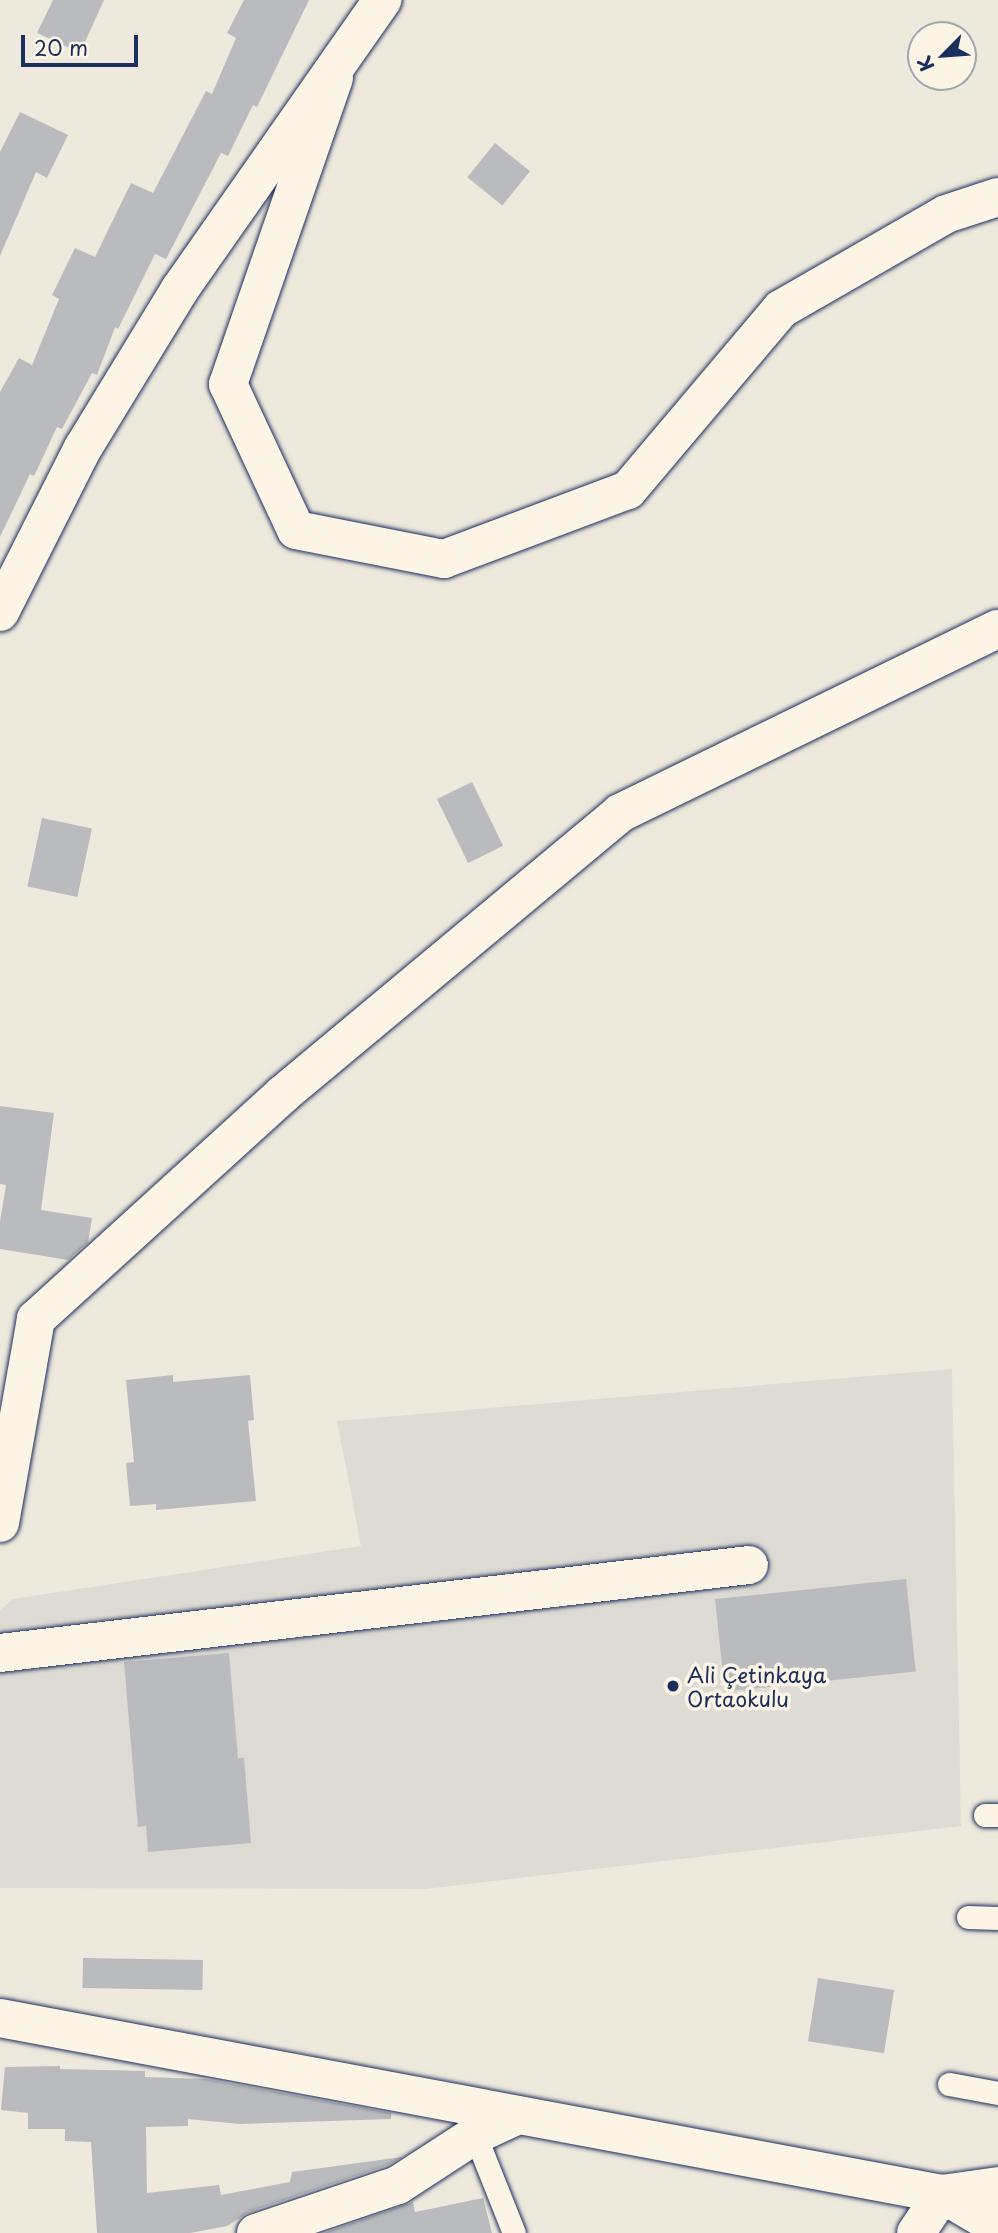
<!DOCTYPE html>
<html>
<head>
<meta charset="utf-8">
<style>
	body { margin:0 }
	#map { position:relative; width:998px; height:2233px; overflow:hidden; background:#eee9dd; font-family:"Playpen Sans",sans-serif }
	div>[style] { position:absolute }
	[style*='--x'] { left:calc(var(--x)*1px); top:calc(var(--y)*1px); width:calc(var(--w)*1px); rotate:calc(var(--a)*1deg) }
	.built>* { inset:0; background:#dedbd4 }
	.building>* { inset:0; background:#babbbe; transform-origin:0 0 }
	.roads { filter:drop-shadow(0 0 2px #1b2f5e) drop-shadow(0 0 2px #1b2f5e) }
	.lane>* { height:23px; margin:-11.5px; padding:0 11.5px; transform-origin:11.5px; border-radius:11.5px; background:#fcf5e5 }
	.street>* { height:38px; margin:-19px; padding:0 19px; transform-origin:19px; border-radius:19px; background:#fcf5e5 }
	.secondary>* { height:38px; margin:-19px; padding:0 19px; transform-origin:19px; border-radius:19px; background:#fcf5e5 }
	.dots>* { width:19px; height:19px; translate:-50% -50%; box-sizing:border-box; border:4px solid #fcf5e5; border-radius:50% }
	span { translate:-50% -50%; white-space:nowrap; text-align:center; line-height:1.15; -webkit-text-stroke:7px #fcf5e5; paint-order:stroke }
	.poi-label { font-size:21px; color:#1b2f5e }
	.left { translate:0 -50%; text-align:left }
	.north { position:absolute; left:907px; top:21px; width:70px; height:70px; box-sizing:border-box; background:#fcf5e5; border:2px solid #a2a6af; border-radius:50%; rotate:245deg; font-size:19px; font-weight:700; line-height:28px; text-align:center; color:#1b2f5e }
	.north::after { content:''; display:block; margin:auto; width:24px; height:32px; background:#1b2f5e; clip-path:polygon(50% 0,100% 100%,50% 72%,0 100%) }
	.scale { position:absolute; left:21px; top:35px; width:117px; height:32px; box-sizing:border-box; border:4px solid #1b2f5e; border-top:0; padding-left:9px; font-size:21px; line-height:24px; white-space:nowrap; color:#1b2f5e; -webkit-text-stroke:5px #fcf5e5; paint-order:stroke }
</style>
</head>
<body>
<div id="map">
	<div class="built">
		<div style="clip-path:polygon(952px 1369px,961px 1826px,426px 1889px,0 1888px,0 1610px,13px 1599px,361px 1546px,337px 1421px)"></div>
	</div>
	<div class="building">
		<div style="clip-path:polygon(53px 0,104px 0,80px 53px,37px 33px)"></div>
		<div style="clip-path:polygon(244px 0,309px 0,257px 107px,253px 105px,228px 156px,221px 153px,166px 259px,155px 254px,118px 329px,115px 327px,97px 375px,92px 373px,62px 429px,57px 427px,34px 476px,30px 474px,0 537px,0 392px,19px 358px,32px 365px,59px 299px,52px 295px,75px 248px,95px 257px,131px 183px,153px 193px,206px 91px,212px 94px,236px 38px,227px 33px)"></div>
		<div style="clip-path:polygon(20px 112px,68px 135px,47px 178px,36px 172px,0 256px,0 152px)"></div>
		<div style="left:495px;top:143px;width:45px;height:44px;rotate:39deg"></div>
		<div style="left:472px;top:782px;width:71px;height:39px;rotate:64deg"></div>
		<div style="left:42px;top:818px;width:51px;height:70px;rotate:12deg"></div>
		<div style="clip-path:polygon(0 1106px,54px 1113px,41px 1210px,92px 1218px,88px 1242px,68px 1260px,0 1249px,0 1222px,6px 1185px,0 1184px)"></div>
		<div style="clip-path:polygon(173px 1375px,173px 1382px,250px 1375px,254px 1420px,248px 1421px,256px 1501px,156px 1510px,156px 1504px,130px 1506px,126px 1463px,134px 1462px,126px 1380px)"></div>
		<div style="left:906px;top:1579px;width:93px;height:192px;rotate:84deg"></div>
		<div style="clip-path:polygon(229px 1653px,238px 1758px,244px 1758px,251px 1843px,148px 1852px,146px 1826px,138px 1827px,124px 1662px)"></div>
		<div style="left:83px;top:1958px;width:120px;height:30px;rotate:1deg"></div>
		<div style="left:818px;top:1978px;width:77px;height:64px;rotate:9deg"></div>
		<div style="clip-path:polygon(60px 2066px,60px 2069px,145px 2071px,145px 2077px,206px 2079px,391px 2113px,391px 2119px,240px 2124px,188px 2119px,188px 2126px,146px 2127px,147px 2193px,219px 2185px,221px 2195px,290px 2182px,292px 2172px,402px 2157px,388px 2165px,249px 2212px,227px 2226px,190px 2233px,97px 2233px,91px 2142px,65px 2141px,65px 2129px,28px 2129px,28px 2113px,1px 2110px,5px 2067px)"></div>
		<div style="clip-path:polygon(483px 2198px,492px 2233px,324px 2233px,413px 2202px,415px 2212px)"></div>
	</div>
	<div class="roads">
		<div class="lane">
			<div style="--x:985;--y:1815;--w:13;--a:0"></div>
			<div style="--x:968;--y:1917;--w:30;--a:2"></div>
			<div style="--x:949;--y:2084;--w:50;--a:10.4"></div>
			<div style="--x:475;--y:2135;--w:105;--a:68.3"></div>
		</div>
		<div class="street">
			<div style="--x:334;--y:78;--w:324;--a:109.1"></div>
			<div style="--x:228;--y:384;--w:161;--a:65"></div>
			<div style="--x:296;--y:530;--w:151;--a:11.1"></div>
			<div style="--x:444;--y:559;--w:197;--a:-20.6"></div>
			<div style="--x:628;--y:490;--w:237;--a:-49.8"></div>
			<div style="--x:781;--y:309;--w:190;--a:-29.9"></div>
			<div style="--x:946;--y:214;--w:55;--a:-18.1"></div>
			<div style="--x:0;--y:1523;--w:207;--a:-80"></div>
			<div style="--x:36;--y:1319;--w:333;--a:-42.3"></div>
			<div style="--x:282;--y:1095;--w:440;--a:-39.8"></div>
			<div style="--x:620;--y:813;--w:420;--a:-26"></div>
			<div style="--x:0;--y:1653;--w:754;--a:-6.7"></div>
			<div style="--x:256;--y:2233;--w:150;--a:-18.7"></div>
			<div style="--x:398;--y:2185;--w:92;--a:-33"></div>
			<div style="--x:475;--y:2135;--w:47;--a:-24.9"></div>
			<div style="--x:916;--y:2233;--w:47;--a:-56.3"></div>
		</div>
		<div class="secondary">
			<div style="--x:0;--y:612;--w:184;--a:-63.2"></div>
			<div style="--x:83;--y:448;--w:186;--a:-58.6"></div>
			<div style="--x:180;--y:289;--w:353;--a:-55"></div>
			<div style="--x:0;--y:2018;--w:958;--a:10.58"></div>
			<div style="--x:942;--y:2194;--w:57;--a:-8.1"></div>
			<div style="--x:942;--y:2194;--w:65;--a:30.5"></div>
		</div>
	</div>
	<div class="dots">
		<div style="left:673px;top:1686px;background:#1b2f5e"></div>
	</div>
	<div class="poi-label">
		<span class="left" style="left:687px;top:1686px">Ali Çetinkaya<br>Ortaokulu</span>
	</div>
	<div class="north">K</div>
	<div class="scale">20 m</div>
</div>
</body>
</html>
